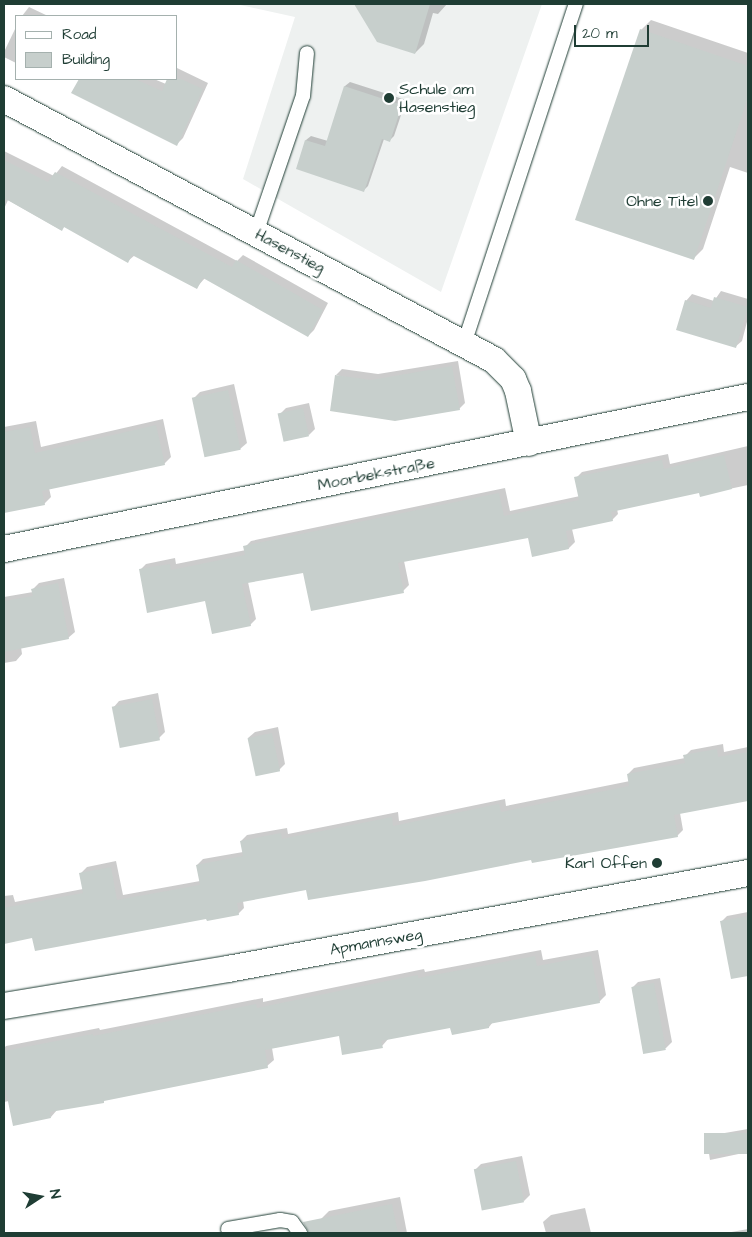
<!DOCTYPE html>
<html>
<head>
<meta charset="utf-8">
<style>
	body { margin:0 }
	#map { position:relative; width:752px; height:1237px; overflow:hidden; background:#fff; font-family:"Architects Daughter",sans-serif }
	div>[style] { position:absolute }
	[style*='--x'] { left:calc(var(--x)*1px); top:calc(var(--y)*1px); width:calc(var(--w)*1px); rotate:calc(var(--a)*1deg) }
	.built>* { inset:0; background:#eef1f0 }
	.shadow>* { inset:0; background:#0003 }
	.building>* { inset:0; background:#c7cfcc; transform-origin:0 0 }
	.roads { filter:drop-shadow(0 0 1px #1f3d34) drop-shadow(0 0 1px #1f3d34) }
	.lane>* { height:14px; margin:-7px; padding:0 7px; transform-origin:7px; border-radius:7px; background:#fff }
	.street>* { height:26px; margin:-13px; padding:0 13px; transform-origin:13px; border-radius:13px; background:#fff }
	.dots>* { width:14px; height:14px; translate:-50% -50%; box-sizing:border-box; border:2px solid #fff; border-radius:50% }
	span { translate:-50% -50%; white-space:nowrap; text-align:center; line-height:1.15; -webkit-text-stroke:5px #fff; paint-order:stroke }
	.poi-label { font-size:16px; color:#1f3d34 }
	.left { translate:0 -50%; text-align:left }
	.right { translate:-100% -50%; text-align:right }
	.street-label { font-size:16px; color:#1f3d34 }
	.frame { position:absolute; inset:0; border:5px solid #1f3d34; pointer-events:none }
	.legend { position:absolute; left:15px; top:15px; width:162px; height:65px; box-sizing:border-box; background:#fff; border:1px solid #a5b1ae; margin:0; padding:6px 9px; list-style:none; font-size:15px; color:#1f3d34 }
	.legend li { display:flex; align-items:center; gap:10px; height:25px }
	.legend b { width:25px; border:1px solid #a5b1ae }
	.north { position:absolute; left:15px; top:1172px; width:50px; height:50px; -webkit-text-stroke:4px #fff; paint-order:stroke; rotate:79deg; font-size:14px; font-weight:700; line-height:20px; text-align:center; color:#1f3d34 }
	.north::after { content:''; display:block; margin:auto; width:18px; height:22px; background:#1f3d34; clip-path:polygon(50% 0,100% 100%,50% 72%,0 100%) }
	.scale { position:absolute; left:574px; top:25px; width:75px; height:22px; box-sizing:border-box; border:2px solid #1f3d34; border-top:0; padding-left:6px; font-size:15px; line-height:18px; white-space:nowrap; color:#1f3d34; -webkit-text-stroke:4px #fff; paint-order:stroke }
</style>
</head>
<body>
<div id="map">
	<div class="built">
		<div style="clip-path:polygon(236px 4px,542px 4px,441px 292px,243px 179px,295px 17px)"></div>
	</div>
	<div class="shadow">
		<div style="clip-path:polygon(363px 4px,447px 4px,438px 14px,433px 13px,424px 44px,415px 53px,360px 12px)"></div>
		<div style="clip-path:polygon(29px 7px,48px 16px,22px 16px)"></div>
		<div style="clip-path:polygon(651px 20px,748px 53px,748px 173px,730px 167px,703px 249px,693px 259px,641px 30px)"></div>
		<div style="clip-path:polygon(16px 27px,16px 63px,4px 57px,4px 52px)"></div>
		<div style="clip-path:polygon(177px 68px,208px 83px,183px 138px,177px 144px,73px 92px,80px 79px,154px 79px,166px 84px,169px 79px,176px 79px)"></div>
		<div style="clip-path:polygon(350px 82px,406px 100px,394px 136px,390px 140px,384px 139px,368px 186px,364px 190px,297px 168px,306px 140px,311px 136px,328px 141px,345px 86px)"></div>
		<div style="clip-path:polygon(4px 151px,54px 176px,62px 166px,237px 261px,243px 255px,328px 303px,314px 330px,308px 336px,205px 278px,197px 287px,135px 255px,128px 261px,65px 226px,61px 230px,8px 200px,4px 209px)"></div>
		<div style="clip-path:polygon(721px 291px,748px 299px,748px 318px,742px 341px,735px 347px,686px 301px,692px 294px,714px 301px)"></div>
		<div style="clip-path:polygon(458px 361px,465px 403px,459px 409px,336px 375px,342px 369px,378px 374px)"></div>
		<div style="clip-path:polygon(234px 384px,247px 443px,240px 449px,194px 398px,200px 392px)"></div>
		<div style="clip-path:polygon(309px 403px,315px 429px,309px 435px,280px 414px,286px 408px)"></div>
		<div style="clip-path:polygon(163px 419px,171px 457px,164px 464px,49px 488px,51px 497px,44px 504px,4px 512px,4px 427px,36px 421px,41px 447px)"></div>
		<div style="clip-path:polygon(748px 446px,748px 485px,701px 495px,700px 492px,617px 509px,618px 514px,612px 520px,572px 529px,575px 542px,569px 548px,529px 536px,404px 561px,409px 585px,403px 591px,304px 572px,248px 582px,256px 619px,250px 625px,206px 600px,140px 570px,146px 564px,175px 558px,176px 564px,246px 550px,245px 547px,251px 541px,505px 488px,510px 511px,580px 496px,576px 478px,582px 472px,668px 454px,670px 464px)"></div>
		<div style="clip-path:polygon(64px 578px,75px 632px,68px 638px,21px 647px,22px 654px,16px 661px,4px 663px,4px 597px,33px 592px,33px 589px,39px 583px)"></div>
		<div style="clip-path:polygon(158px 693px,165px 732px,159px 738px,113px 708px,119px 701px)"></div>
		<div style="clip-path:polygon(278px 727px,285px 764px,279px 770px,248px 738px,255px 732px)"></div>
		<div style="clip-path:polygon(723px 744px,724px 752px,748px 747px,748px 800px,680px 813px,683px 830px,677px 836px,532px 859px,307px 889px,243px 901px,244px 908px,238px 914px,33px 937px,4px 942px,4px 896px,13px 895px,15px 902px,83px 889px,81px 873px,87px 867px,116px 861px,123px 895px,200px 881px,197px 865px,203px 859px,243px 852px,241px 841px,247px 835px,287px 828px,288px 834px,398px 812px,399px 821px,505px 799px,506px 806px,630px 781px,628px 774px,634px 768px,685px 758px,685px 756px,691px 750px)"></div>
		<div style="clip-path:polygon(748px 912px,748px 975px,732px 978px,721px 922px,727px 916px)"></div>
		<div style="clip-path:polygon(541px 950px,543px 960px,598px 950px,606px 995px,599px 1002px,493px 1022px,489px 1027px,451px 1027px,389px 1038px,382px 1046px,340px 1035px,272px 1048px,274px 1060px,267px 1066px,57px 1110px,51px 1117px,9px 1101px,4px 1102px,4px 1048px,6px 1046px,99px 1028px,100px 1030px,263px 998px,263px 1002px,424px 969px,425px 972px)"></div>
		<div style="clip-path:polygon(660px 978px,672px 1042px,666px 1048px,644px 1052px,632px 988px,638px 982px)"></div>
		<div style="clip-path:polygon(748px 1129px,748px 1152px,710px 1160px,707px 1141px,713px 1135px)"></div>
		<div style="clip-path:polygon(522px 1156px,530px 1195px,524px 1201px,475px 1170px,481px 1164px)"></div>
		<div style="clip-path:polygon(400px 1197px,407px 1233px,324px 1233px,321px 1219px,329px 1211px)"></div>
		<div style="clip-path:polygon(585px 1208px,591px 1233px,546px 1233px,543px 1222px,551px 1215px)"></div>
		<div style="clip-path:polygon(748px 1229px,748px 1233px,726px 1233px)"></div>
	</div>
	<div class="building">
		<div style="clip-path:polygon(354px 4px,430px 4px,415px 54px,377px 42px)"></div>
		<div style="clip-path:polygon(640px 29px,748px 66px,748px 97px,694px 260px,575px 220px)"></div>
		<div style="clip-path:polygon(79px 79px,135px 79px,162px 91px,167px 79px,181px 79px,203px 89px,177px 146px,71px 93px)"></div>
		<div style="clip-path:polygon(344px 86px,402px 105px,390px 142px,382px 139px,364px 192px,296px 169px,305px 140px,325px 146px)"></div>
		<div style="clip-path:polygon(4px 160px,48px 182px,55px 172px,232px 267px,236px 260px,323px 310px,308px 337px,203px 278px,197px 289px,132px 255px,128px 263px,64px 227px,62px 231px,4px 198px)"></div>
		<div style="clip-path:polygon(714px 297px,748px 307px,736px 348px,676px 330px,685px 300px,711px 308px)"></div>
		<div style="clip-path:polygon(452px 366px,460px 410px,395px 421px,330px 411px,335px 375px,371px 380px)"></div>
		<div style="left:228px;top:390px;width:61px;height:37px;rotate:78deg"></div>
		<div style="left:303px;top:408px;width:29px;height:26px;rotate:78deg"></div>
		<div style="clip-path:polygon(156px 425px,165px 465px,42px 491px,45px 505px,4px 513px,4px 432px,30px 427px,35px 453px)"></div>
		<div style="clip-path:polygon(724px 455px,732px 489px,700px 497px,699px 493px,611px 512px,613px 521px,566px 531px,569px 549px,532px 557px,528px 538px,398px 563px,404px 593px,311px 611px,303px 573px,242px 584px,251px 626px,212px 634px,205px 601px,147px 613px,139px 569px,170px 564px,171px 570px,245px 555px,243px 546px,499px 493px,504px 516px,579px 500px,574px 477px,662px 460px,664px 469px)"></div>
		<div style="clip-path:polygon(58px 583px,69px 639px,4px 652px,4px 601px,33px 596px,31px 589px)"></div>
		<div style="left:152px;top:699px;width:42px;height:41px;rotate:79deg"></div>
		<div style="left:272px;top:733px;width:39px;height:25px;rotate:78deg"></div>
		<div style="clip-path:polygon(717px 749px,718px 757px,748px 752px,748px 801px,674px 815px,678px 837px,532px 863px,531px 860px,425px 881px,308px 900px,306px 890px,237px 903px,239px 915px,207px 921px,206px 919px,35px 951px,32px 938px,4px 944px,4px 908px,83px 893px,79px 873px,111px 867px,117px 900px,200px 885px,196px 865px,243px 856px,240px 841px,281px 833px,282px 839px,392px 817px,393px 826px,499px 804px,501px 812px,629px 786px,627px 774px,685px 763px,683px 755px)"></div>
		<div style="clip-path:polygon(748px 916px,748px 976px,731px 979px,720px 921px)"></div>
		<div style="clip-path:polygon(535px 956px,537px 966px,591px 956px,600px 1003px,489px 1024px,489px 1028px,452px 1035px,450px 1028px,381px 1041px,383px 1048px,342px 1055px,339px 1036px,265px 1050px,268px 1068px,104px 1101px,104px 1103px,50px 1112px,51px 1118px,13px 1126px,4px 1082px,4px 1051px,93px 1034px,93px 1036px,256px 1004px,257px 1008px,387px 981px,418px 975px,418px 978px)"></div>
		<div style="left:654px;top:983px;width:68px;height:23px;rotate:80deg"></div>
		<div style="left:748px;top:1133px;width:21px;height:44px;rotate:90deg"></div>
		<div style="left:516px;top:1161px;width:42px;height:43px;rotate:79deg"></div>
		<div style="clip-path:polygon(392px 1204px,398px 1233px,309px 1233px,303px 1222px)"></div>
	</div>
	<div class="roads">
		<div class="lane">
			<div style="--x:256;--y:233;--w:145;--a:-71.1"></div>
			<div style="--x:303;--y:96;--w:43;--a:-84.7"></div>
			<div style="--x:464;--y:344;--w:358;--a:-71.8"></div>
			<div style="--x:228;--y:1229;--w:53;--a:-9.8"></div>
			<div style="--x:280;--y:1220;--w:12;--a:9"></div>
			<div style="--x:292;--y:1222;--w:14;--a:54"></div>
		</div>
		<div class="street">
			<div style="--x:4;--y:99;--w:555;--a:28.04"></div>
			<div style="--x:494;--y:360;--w:27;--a:45"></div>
			<div style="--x:513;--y:379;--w:13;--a:67"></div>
			<div style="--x:518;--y:391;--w:53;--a:78.1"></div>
			<div style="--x:4;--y:549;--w:759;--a:-11.55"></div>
			<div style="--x:4;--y:1006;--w:227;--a:-9.4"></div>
			<div style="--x:228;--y:969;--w:529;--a:-10.46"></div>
		</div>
	</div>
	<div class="dots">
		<div style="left:389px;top:98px;background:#1f3d34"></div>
		<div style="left:708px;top:201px;background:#1f3d34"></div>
		<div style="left:657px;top:863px;background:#1f3d34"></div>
	</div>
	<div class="poi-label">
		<span class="left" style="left:399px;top:98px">Schule am<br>Hasenstieg</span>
		<span class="right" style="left:698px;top:201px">Ohne Titel</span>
		<span class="right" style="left:647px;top:863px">Karl Offen</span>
	</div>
	<div class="street-label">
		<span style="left:290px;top:251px;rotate:28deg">Hasenstieg</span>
		<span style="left:376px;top:474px;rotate:-11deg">Moorbekstraße</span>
		<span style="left:376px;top:942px;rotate:-10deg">Apmannsweg</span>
	</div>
	<div class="frame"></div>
	<ul class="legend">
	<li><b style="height:6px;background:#fff"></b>Road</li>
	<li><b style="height:14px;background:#c7cfcc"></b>Building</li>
	</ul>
	<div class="north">N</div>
	<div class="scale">20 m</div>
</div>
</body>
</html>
